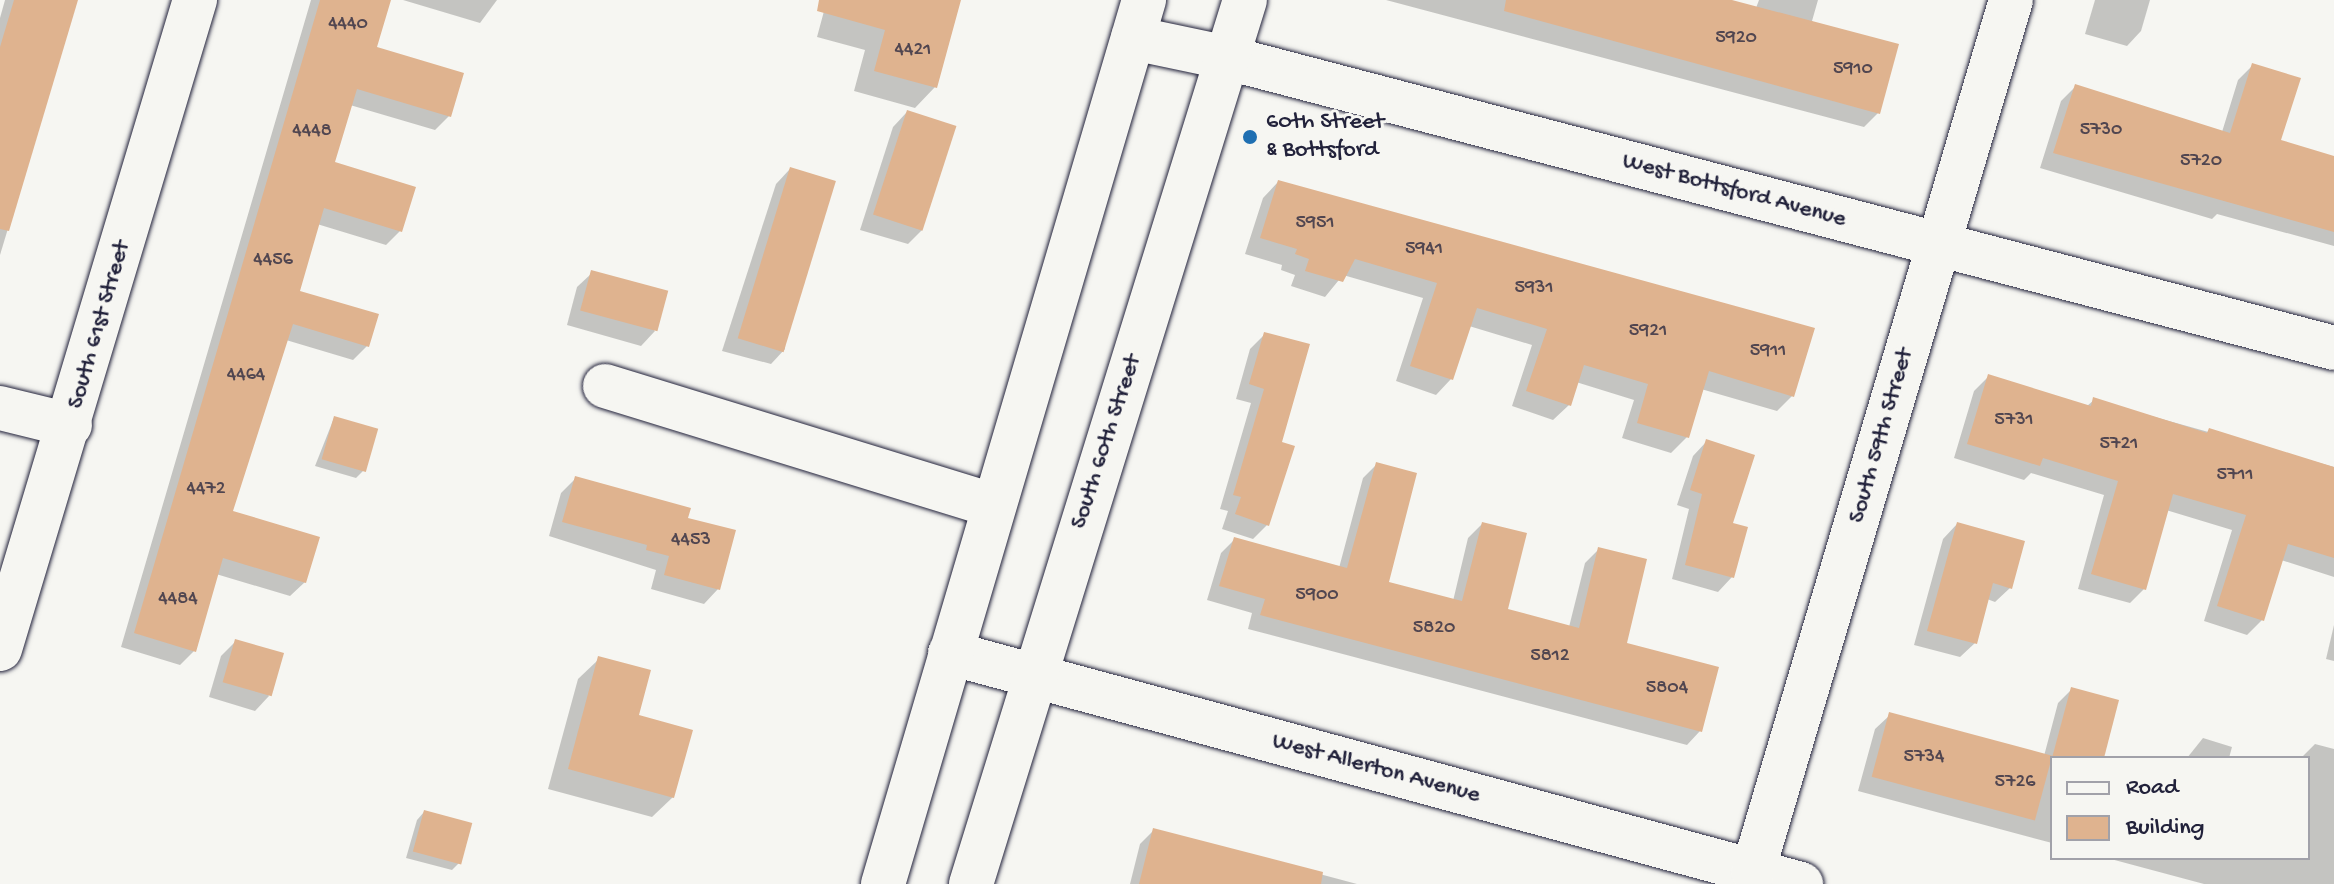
<!DOCTYPE html>
<html>
<head>
<meta charset="utf-8">
<style>
	body { margin:0 }
	#map { position:relative; width:2334px; height:884px; overflow:hidden; background:#f6f6f2; font-family:"Gochi Hand",sans-serif }
	div>[style] { position:absolute }
	[style*='--x'] { left:calc(var(--x)*1px); top:calc(var(--y)*1px); width:calc(var(--w)*1px); rotate:calc(var(--a)*1deg) }
	.shadow>* { inset:0; background:#0003 }
	.building>* { inset:0; background:#dfb38f; transform-origin:0 0 }
	.roads { filter:drop-shadow(0 0 2px #22223b) drop-shadow(0 0 2px #22223b) }
	.minor>* { height:44px; margin:-22px; padding:0 22px; transform-origin:22px; border-radius:22px; background:#f6f6f2 }
	.major>* { height:44px; margin:-22px; padding:0 22px; transform-origin:22px; border-radius:22px; background:#f6f6f2 }
	.dots>* { width:22px; height:22px; translate:-50% -50%; box-sizing:border-box; border:4px solid #f6f6f2; border-radius:50% }
	span { translate:-50% -50%; white-space:nowrap; text-align:center; line-height:1.15; -webkit-text-stroke:6px #f6f6f2; paint-order:stroke }
	.number-label { font-size:20px; color:#514650 }
	.number-label span { -webkit-text-stroke-width:0 }
	.poi-label { font-size:24px; color:#22223b }
	.left { translate:0 -50%; text-align:left }
	.street-label { font-size:24px; color:#22223b }
	.legend { position:absolute; left:2050px; top:756px; width:260px; height:104px; box-sizing:border-box; background:#f6f6f2; border:2px solid #a1a1a9; margin:0; padding:10px 14px; list-style:none; font-size:24px; color:#22223b }
	.legend li { display:flex; align-items:center; gap:16px; height:40px }
	.legend b { width:40px; border:2px solid #a1a1a9 }
</style>
</head>
<body>
<div id="map">
	<div class="shadow">
		<div style="clip-path:polygon(5px 0,77px 0,0 255px,0 18px)"></div>
		<div style="clip-path:polygon(311px 0,389px 0,374px 48px,449px 116px,435px 130px,350px 105px,332px 164px,400px 231px,386px 245px,317px 224px,297px 293px,367px 346px,353px 360px,286px 340px,231px 512px,305px 582px,290px 596px,216px 574px,194px 651px,180px 665px,121px 647px)"></div>
		<div style="clip-path:polygon(403px 0,497px 0,480px 23px)"></div>
		<div style="clip-path:polygon(827px 0,959px 0,935px 87px,915px 108px,854px 91px,865px 50px,817px 37px)"></div>
		<div style="clip-path:polygon(1386px 0,1724px 0,1756px 8px,1759px 0,1818px 0,1812px 21px,1878px 113px,1864px 127px)"></div>
		<div style="clip-path:polygon(2095px 0,2150px 0,2141px 31px,2127px 46px,2085px 34px)"></div>
		<div style="clip-path:polygon(2253px 65px,2278px 141px,2334px 158px,2334px 246px,2217px 214px,2212px 219px,2040px 168px,2061px 101px,2076px 86px,2222px 132px,2238px 80px)"></div>
		<div style="clip-path:polygon(907px 112px,922px 230px,908px 244px,860px 230px,893px 127px)"></div>
		<div style="clip-path:polygon(790px 169px,785px 349px,771px 364px,722px 351px,776px 184px)"></div>
		<div style="clip-path:polygon(1278px 182px,1793px 395px,1777px 411px,1701px 389px,1687px 437px,1671px 453px,1622px 438px,1634px 400px,1576px 382px,1569px 405px,1553px 420px,1512px 406px,1532px 345px,1469px 326px,1451px 379px,1436px 395px,1396px 381px,1423px 298px,1343px 275px,1325px 297px,1291px 286px,1295px 275px,1281px 270px,1282px 265px,1245px 254px,1263px 198px)"></div>
		<div style="clip-path:polygon(592px 273px,655px 331px,641px 346px,567px 325px,577px 287px)"></div>
		<div style="clip-path:polygon(1265px 334px,1280px 443px,1267px 525px,1253px 539px,1222px 529px,1228px 511px,1220px 509px,1251px 403px,1236px 399px,1250px 349px)"></div>
		<div style="clip-path:polygon(1989px 376px,2087px 406px,2094px 400px,2334px 467px,2334px 577px,2281px 560px,2262px 620px,2247px 635px,2204px 621px,2232px 530px,2166px 510px,2144px 589px,2130px 603px,2078px 589px,2104px 495px,2031px 473px,2024px 480px,1954px 458px,1974px 391px)"></div>
		<div style="clip-path:polygon(334px 418px,363px 471px,356px 478px,315px 466px)"></div>
		<div style="clip-path:polygon(1707px 441px,1730px 524px,1732px 577px,1718px 592px,1672px 579px,1689px 509px,1677px 505px,1693px 456px)"></div>
		<div style="clip-path:polygon(1376px 465px,1387px 583px,1453px 601px,1468px 538px,1482px 524px,1505px 610px,1569px 627px,1585px 563px,1599px 549px,1625px 644px,1700px 731px,1687px 745px,1248px 629px,1252px 613px,1207px 600px,1221px 553px,1235px 539px,1339px 568px,1363px 478px)"></div>
		<div style="clip-path:polygon(576px 478px,686px 519px,718px 589px,704px 604px,651px 589px,656px 570px,549px 536px,561px 493px)"></div>
		<div style="clip-path:polygon(1957px 524px,2010px 588px,1995px 602px,1987px 599px,1975px 643px,1960px 657px,1914px 645px,1943px 539px)"></div>
		<div style="clip-path:polygon(2334px 625px,2334px 661px,2326px 659px)"></div>
		<div style="clip-path:polygon(236px 641px,269px 696px,255px 711px,209px 697px,221px 656px)"></div>
		<div style="clip-path:polygon(599px 659px,636px 716px,673px 797px,652px 817px,548px 789px,578px 679px)"></div>
		<div style="clip-path:polygon(2072px 689px,2102px 758px,2052px 758px,2052px 843px,1858px 791px,1875px 729px,1890px 715px,2044px 756px,2058px 703px)"></div>
		<div style="clip-path:polygon(2203px 738px,2232px 747px,2229px 758px,2187px 758px)"></div>
		<div style="clip-path:polygon(2315px 744px,2334px 749px,2334px 884px,2204px 884px,2107px 858px,2308px 858px,2308px 758px,2301px 758px)"></div>
		<div style="clip-path:polygon(424px 812px,459px 863px,452px 870px,406px 858px,417px 820px)"></div>
		<div style="clip-path:polygon(1154px 830px,1357px 884px,1130px 884px,1140px 844px)"></div>
	</div>
	<div class="building">
		<div style="clip-path:polygon(14px 0,78px 0,9px 231px,0 229px,0 47px)"></div>
		<div style="clip-path:polygon(320px 0,391px 0,377px 47px,464px 73px,451px 117px,357px 89px,335px 162px,416px 187px,402px 232px,324px 208px,300px 291px,379px 314px,369px 347px,293px 324px,233px 511px,320px 537px,306px 583px,223px 558px,196px 652px,134px 633px)"></div>
		<div style="clip-path:polygon(819px 0,961px 0,937px 88px,874px 71px,885px 30px,817px 11px)"></div>
		<div style="clip-path:polygon(1506px 0,1732px 0,1899px 44px,1880px 114px,1504px 11px)"></div>
		<div style="clip-path:polygon(2252px 63px,2301px 78px,2281px 140px,2334px 156px,2334px 232px,2053px 153px,2075px 84px,2230px 133px)"></div>
		<div style="left:907px;top:110px;width:52px;height:110px;rotate:18deg"></div>
		<div style="left:790px;top:167px;width:48px;height:179px;rotate:17deg"></div>
		<div style="clip-path:polygon(1278px 180px,1815px 328px,1794px 397px,1709px 371px,1689px 438px,1637px 423px,1648px 384px,1584px 365px,1571px 406px,1526px 391px,1547px 329px,1477px 308px,1453px 380px,1410px 366px,1437px 283px,1355px 259px,1343px 282px,1305px 271px,1309px 259px,1295px 254px,1297px 249px,1260px 238px)"></div>
		<div style="left:591px;top:270px;width:80px;height:42px;rotate:15deg"></div>
		<div style="clip-path:polygon(1264px 332px,1310px 344px,1282px 442px,1295px 446px,1269px 526px,1235px 514px,1241px 497px,1233px 495px,1264px 389px,1249px 384px)"></div>
		<div style="clip-path:polygon(1988px 374px,2091px 406px,2093px 397px,2207px 433px,2209px 428px,2334px 467px,2334px 558px,2288px 544px,2264px 621px,2217px 606px,2246px 515px,2173px 494px,2146px 590px,2091px 574px,2118px 481px,2043px 458px,2040px 466px,1967px 444px)"></div>
		<div style="left:334px;top:416px;width:46px;height:45px;rotate:16deg"></div>
		<div style="clip-path:polygon(1706px 439px,1755px 455px,1733px 523px,1748px 527px,1734px 578px,1685px 565px,1702px 494px,1690px 490px)"></div>
		<div style="clip-path:polygon(1376px 462px,1417px 473px,1389px 582px,1462px 601px,1482px 522px,1527px 533px,1508px 609px,1579px 628px,1598px 547px,1647px 559px,1627px 643px,1719px 667px,1702px 732px,1260px 615px,1265px 599px,1219px 586px,1234px 537px,1347px 568px)"></div>
		<div style="clip-path:polygon(575px 476px,691px 508px,688px 518px,736px 530px,720px 590px,664px 575px,669px 556px,646px 550px,647px 545px,562px 522px)"></div>
		<div style="clip-path:polygon(1957px 522px,2025px 541px,2012px 589px,1993px 583px,1977px 644px,1927px 631px)"></div>
		<div style="left:235px;top:639px;width:51px;height:45px;rotate:16deg"></div>
		<div style="clip-path:polygon(598px 656px,651px 670px,639px 715px,693px 730px,674px 798px,568px 769px)"></div>
		<div style="clip-path:polygon(2071px 687px,2119px 700px,2104px 758px,2052px 758px)"></div>
		<div style="left:1889px;top:712px;width:169px;height:67px;rotate:15deg"></div>
		<div style="left:424px;top:810px;width:50px;height:43px;rotate:15deg"></div>
		<div style="clip-path:polygon(1153px 828px,1323px 872px,1321px 884px,1139px 884px)"></div>
	</div>
	<div class="roads">
		<div class="minor">
			<div style="--x:1133;--y:38;--w:97;--a:11.9"></div>
			<div style="--x:1228;--y:58;--w:1143;--a:14.69"></div>
			<div style="--x:605;--y:386;--w:406;--a:17.1"></div>
			<div style="--x:0;--y:408;--w:72;--a:13.7"></div>
			<div style="--x:0;--y:649;--w:678;--a:-73.28"></div>
			<div style="--x:950;--y:653;--w:882;--a:15.19"></div>
			<div style="--x:1753;--y:871;--w:908;--a:-73.5"></div>
		</div>
		<div class="major">
			<div style="--x:883;--y:884;--w:922;--a:-73.55"></div>
			<div style="--x:971;--y:884;--w:925;--a:-72.78"></div>
		</div>
	</div>
	<div class="dots">
		<div style="left:1250px;top:137px;background:#1f6fb2"></div>
	</div>
	<div class="number-label">
		<span style="left:348px;top:24px">4440</span>
		<span style="left:1736px;top:38px">5920</span>
		<span style="left:913px;top:50px">4421</span>
		<span style="left:1853px;top:69px">5910</span>
		<span style="left:2101px;top:130px">5730</span>
		<span style="left:312px;top:131px">4448</span>
		<span style="left:2201px;top:161px">5720</span>
		<span style="left:1315px;top:223px">5951</span>
		<span style="left:1424px;top:249px">5941</span>
		<span style="left:273px;top:260px">4456</span>
		<span style="left:1534px;top:288px">5931</span>
		<span style="left:1648px;top:331px">5921</span>
		<span style="left:1768px;top:351px">5911</span>
		<span style="left:246px;top:375px">4464</span>
		<span style="left:2014px;top:420px">5731</span>
		<span style="left:2119px;top:444px">5721</span>
		<span style="left:2235px;top:475px">5711</span>
		<span style="left:206px;top:489px">4472</span>
		<span style="left:691px;top:540px">4453</span>
		<span style="left:1317px;top:595px">5900</span>
		<span style="left:178px;top:599px">4484</span>
		<span style="left:1434px;top:628px">5820</span>
		<span style="left:1550px;top:656px">5812</span>
		<span style="left:1667px;top:688px">5804</span>
		<span style="left:1924px;top:757px">5734</span>
		<span style="left:2015px;top:782px">5726</span>
	</div>
	<div class="poi-label">
		<span class="left" style="left:1266px;top:137px">60th Street<br>&amp; Bottsford</span>
	</div>
	<div class="street-label">
		<span style="left:1734px;top:191px;rotate:15deg">West Bottsford Avenue</span>
		<span style="left:100px;top:325px;rotate:-74deg">South 61st Street</span>
		<span style="left:1882px;top:436px;rotate:-74deg">South 59th Street</span>
		<span style="left:1107px;top:442px;rotate:-72deg">South 60th Street</span>
		<span style="left:1376px;top:769px;rotate:15deg">West Allerton Avenue</span>
	</div>
	<ul class="legend">
	<li><b style="height:10px;background:#f6f6f2"></b>Road</li>
	<li><b style="height:22px;background:#dfb38f"></b>Building</li>
	</ul>
</div>
</body>
</html>
